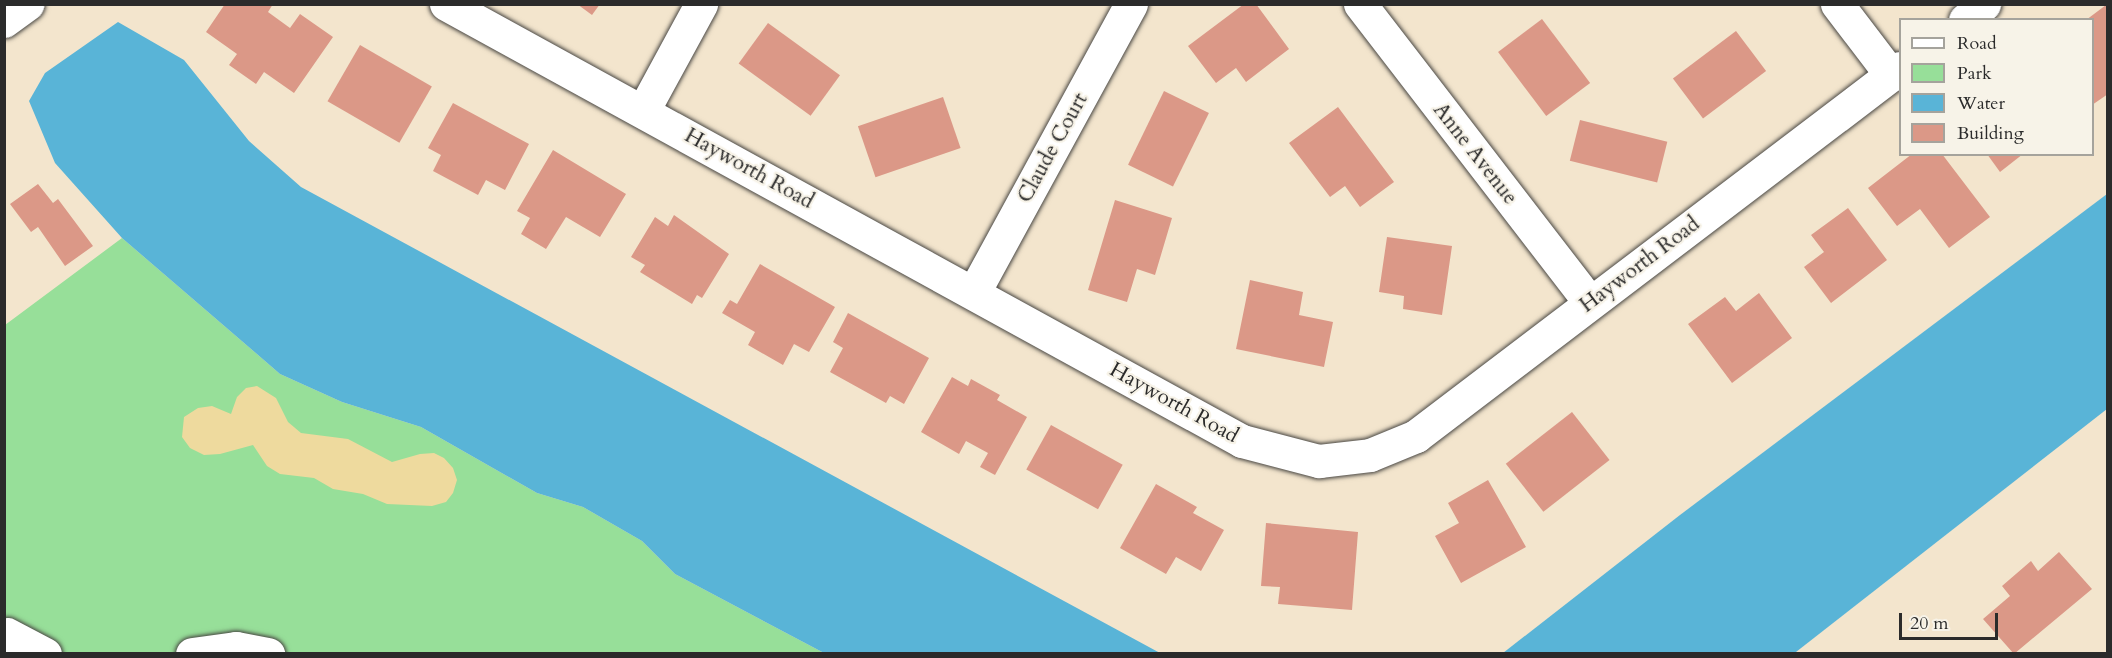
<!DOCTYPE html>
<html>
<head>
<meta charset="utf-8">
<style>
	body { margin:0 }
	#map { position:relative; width:2112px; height:658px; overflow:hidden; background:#f3e5cd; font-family:Cardo,serif }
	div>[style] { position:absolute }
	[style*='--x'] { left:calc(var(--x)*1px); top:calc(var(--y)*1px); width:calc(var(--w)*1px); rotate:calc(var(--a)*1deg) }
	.green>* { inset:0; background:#97df99 }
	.sand>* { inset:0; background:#eeda9e }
	.water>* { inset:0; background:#59b4d7 }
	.building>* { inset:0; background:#db9887; transform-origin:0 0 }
	.roads { filter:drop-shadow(0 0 2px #494743) drop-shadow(0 0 2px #494743) }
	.minor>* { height:33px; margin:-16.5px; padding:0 16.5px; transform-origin:16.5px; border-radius:16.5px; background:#fff }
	span { translate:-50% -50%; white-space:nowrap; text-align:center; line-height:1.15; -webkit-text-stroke:4.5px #f7f3e8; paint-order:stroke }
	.street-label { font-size:21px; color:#2b2b2b }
	.frame { position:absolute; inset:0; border:6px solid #2b2b2b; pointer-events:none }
	.legend { position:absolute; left:1899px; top:18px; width:195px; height:138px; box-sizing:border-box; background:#f7f3e8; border:2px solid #a5a39c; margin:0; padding:8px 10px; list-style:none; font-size:18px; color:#2b2b2b }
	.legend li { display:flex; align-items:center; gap:12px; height:30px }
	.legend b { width:30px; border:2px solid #a5a39c }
	.scale { position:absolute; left:1899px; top:613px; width:99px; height:27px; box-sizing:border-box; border:3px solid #2b2b2b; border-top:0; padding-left:8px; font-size:18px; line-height:21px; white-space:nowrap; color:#2b2b2b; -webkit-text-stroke:4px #f7f3e8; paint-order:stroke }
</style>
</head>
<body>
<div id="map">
	<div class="green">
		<div style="clip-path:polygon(122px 238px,280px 374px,342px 402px,421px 427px,537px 493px,583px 507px,642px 541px,675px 574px,824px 653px,5px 654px,5px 325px)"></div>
	</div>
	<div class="sand">
		<div style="clip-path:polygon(257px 386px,276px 398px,288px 422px,301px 433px,348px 439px,392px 462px,420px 454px,434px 453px,444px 458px,453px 468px,457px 480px,453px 493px,446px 502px,432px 506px,387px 504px,363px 494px,333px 489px,314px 478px,280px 474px,267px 466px,253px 445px,220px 454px,204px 455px,190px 448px,182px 437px,184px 417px,198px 408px,212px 406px,231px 414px,237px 397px,246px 388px)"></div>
	</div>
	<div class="water">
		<div style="clip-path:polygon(118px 22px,184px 60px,249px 141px,301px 187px,1160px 653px,824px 653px,675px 574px,642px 541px,583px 507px,537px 493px,421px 427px,342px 402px,280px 374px,122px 238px,55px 163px,29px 101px,45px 73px)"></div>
		<div style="clip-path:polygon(2107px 194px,2107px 409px,1796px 652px,1503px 653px,1680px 515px)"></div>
	</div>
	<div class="building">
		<div style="clip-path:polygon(225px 4px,273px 4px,268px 12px,290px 28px,300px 14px,333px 37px,294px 93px,264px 72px,256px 84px,229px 65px,237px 54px,206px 32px)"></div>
		<div style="clip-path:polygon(577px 4px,600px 4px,592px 15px)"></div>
		<div style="clip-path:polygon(1244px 4px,1256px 4px,1289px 49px,1246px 82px,1236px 68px,1216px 83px,1188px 46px)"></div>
		<div style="clip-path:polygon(2106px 5px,2108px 94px,2092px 105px,2092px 20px,2086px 20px)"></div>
		<div style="left:1542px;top:19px;width:80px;height:55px;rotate:53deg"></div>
		<div style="left:768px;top:23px;width:89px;height:50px;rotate:36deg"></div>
		<div style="left:1736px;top:31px;width:50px;height:79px;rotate:53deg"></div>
		<div style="left:360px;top:45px;width:83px;height:65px;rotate:30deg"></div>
		<div style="left:1164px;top:91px;width:50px;height:82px;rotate:26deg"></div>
		<div style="left:943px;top:97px;width:54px;height:90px;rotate:71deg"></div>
		<div style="clip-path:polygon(453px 103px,529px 144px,505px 190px,486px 180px,478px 195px,433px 171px,441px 155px,428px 148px)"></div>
		<div style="clip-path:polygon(1338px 107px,1394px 182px,1360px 207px,1345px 186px,1330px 197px,1289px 143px)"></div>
		<div style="left:1580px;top:120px;width:90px;height:42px;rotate:14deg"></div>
		<div style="clip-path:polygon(553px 150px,626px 194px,600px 237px,566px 217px,546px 249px,521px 234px,530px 218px,517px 211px)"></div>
		<div style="clip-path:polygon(1912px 154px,1942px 154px,1990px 217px,1949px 248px,1920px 209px,1897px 226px,1868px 188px)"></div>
		<div style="clip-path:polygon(1987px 154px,2023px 154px,2000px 172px)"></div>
		<div style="clip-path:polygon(38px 184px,53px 203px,58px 199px,93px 246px,65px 266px,38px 227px,31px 232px,10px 204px)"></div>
		<div style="clip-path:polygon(1115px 200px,1172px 218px,1155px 275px,1137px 269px,1127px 302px,1088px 290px)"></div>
		<div style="clip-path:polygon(1848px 208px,1887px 260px,1831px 303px,1804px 267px,1824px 252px,1811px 235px)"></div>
		<div style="clip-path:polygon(674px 215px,729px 254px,702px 298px,697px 295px,692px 304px,640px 272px,645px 265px,631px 257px,655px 217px,668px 226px)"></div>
		<div style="clip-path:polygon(1387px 237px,1452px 246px,1442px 315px,1403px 309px,1404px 296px,1379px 292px)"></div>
		<div style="clip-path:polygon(760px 264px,835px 307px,809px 352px,794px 344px,783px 365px,748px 345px,755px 332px,722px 313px,730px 300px,737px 304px)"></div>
		<div style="clip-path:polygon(1250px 280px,1303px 292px,1299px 315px,1333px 322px,1324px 367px,1236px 349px)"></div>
		<div style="clip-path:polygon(1759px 293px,1792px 338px,1732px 383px,1688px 324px,1725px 297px,1736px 311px)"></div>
		<div style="clip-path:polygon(848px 313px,929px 358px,904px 404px,890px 396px,886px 403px,830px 372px,843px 348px,833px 342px)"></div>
		<div style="clip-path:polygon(952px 377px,968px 386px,971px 379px,1000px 395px,997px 400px,1027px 417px,995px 475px,980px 467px,988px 453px,966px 441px,959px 454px,921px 432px)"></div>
		<div style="left:1572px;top:412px;width:61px;height:84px;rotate:52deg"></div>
		<div style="left:1051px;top:425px;width:82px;height:51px;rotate:29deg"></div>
		<div style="clip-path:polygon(1488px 480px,1526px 547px,1461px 583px,1435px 536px,1459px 523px,1448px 503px)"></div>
		<div style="clip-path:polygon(1156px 484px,1197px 507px,1193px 513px,1224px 530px,1201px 571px,1176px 557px,1166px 574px,1120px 548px)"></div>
		<div style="clip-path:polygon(1266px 523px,1358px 532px,1352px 610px,1278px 604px,1280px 587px,1261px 586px)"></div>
		<div style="clip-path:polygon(2059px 552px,2092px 589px,2014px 654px,1983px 619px,2010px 596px,2002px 586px,2031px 561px,2038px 571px)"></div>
	</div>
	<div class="roads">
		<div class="minor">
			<div style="--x:446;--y:4;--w:908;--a:28.77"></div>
			<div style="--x:1242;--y:441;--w:80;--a:14.6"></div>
			<div style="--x:1319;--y:461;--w:51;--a:-6.7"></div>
			<div style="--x:1370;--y:455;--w:50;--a:-22.4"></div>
			<div style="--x:1416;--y:436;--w:608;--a:-37.25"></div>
			<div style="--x:1360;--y:4;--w:377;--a:52.4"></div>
			<div style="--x:1837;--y:4;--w:89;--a:52.7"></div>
			<div style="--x:1965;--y:20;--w:25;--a:-40"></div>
			<div style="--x:4;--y:21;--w:29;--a:-36"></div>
			<div style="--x:643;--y:111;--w:122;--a:-61.5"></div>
			<div style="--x:974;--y:292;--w:328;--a:-61.4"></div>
			<div style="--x:7;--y:634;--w:43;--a:27.8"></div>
			<div style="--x:192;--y:654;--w:44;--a:-7.8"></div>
			<div style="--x:236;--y:648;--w:33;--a:11"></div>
		</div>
	</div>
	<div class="street-label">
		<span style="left:1053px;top:148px;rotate:-61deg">Claude Court</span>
		<span style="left:1475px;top:154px;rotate:52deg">Anne Avenue</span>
		<span style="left:749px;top:169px;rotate:29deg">Hayworth Road</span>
		<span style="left:1640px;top:265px;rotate:-37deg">Hayworth Road</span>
		<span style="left:1174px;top:403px;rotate:29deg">Hayworth Road</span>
	</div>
	<div class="frame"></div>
	<ul class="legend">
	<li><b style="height:8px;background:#fff"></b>Road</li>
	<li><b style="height:16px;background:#97df99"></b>Park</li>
	<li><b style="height:16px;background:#59b4d7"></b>Water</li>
	<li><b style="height:16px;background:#db9887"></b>Building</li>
	</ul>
	<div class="scale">20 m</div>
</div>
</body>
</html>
